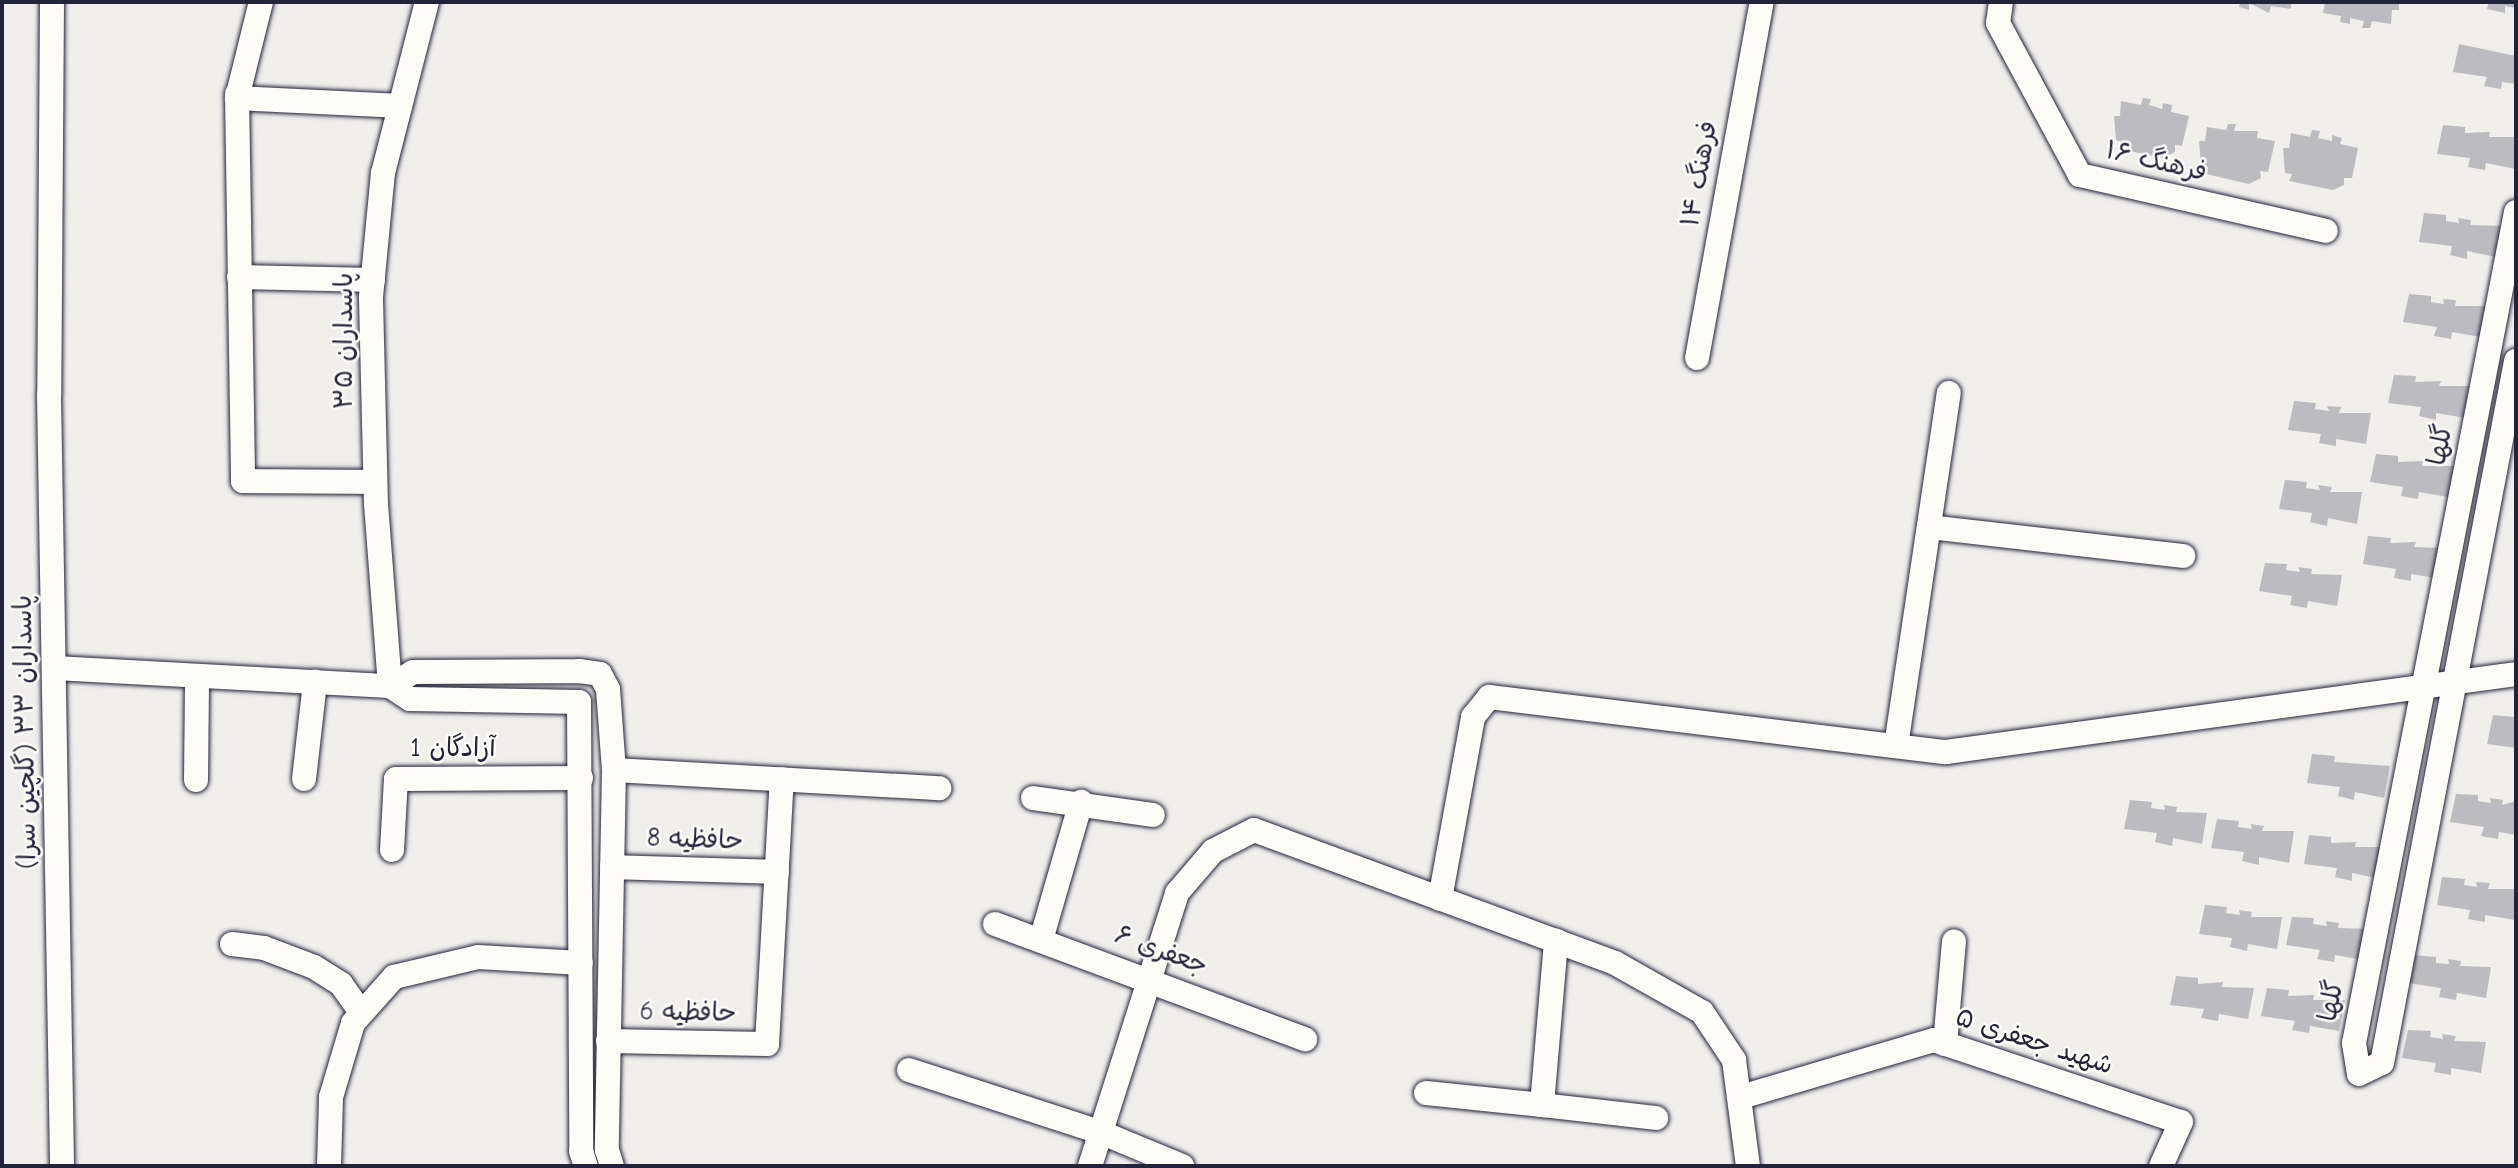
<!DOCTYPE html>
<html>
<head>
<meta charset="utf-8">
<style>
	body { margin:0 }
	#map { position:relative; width:2518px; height:1168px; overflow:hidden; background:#f0efec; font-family:"Comic Neue","Playpen Sans Arabic",sans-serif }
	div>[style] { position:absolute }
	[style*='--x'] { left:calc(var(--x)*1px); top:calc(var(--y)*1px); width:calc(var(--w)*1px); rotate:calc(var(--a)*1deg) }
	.building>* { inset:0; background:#bcbcc0 }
	.roads { filter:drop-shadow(0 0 2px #22223b) drop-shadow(0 0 2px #22223b) }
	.minor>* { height:24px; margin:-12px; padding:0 12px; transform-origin:12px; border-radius:12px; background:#fdfcf7 }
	span { translate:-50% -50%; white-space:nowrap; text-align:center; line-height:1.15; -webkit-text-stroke:5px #fdfcf7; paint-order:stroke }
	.street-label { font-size:26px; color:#22223b }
	.frame { position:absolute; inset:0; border:4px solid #22223b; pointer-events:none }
</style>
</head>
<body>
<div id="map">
	<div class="building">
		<div style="clip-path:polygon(2240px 2px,2291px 2px,2291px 9px,2271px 6px,2269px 13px,2249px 3px,2249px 10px,2239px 7px)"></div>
		<div style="clip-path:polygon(2325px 2px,2399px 2px,2399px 10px,2392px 10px,2391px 24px,2372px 21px,2370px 28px,2362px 28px,2364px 21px,2350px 18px,2350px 24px,2340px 22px,2341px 16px,2323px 13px)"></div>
		<div style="clip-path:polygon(2489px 2px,2516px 2px,2516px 8px,2505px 6px,2505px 13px,2487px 9px)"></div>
		<div style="clip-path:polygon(2459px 44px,2516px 56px,2516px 84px,2502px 82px,2501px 89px,2484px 86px,2487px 77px,2453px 72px)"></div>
		<div style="clip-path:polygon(2143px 98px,2151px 99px,2149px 105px,2162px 109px,2163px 103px,2172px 105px,2171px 112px,2189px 116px,2182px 146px,2175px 145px,2175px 152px,2163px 158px,2120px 149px,2122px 142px,2116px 140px,2114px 116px,2120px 116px,2121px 101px,2141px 105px)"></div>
		<div style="clip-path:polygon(2228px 124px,2236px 124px,2234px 131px,2258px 131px,2257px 138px,2275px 141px,2268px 172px,2260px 171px,2261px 178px,2249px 184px,2206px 174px,2208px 167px,2201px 166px,2199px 141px,2205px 141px,2207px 127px,2226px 130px)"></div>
		<div style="clip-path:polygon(2443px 125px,2465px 127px,2465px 133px,2490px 132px,2489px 137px,2516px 137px,2515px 169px,2486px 163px,2485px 170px,2468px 167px,2470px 158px,2437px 154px)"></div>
		<div style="clip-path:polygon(2312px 130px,2320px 131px,2318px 138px,2332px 141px,2332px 135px,2342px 138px,2340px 144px,2358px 148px,2352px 178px,2344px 178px,2344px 185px,2333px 190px,2289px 181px,2292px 174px,2285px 173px,2283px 148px,2289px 148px,2291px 133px,2310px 137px)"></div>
		<div style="clip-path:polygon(2424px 213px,2446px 215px,2446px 221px,2459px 223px,2458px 218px,2471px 220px,2470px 225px,2502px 226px,2496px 257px,2467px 251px,2467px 259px,2450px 255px,2452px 246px,2419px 242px)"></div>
		<div style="clip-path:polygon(2409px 294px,2431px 296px,2431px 302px,2444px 304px,2443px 299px,2456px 300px,2455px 306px,2487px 306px,2481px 337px,2452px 332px,2451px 339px,2434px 336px,2437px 327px,2403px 322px)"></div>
		<div style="clip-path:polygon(2394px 375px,2416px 376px,2415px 382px,2441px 381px,2439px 386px,2471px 386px,2466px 418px,2436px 413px,2436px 420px,2419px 416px,2421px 407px,2388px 403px)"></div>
		<div style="clip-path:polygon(2294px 401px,2316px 403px,2315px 409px,2329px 411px,2327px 406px,2341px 407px,2339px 413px,2371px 413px,2366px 444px,2336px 439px,2336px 446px,2319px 443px,2321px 434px,2288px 430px)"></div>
		<div style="clip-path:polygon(2376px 454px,2398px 456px,2398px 462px,2423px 461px,2422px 466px,2454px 466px,2448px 497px,2419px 492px,2418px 499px,2401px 496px,2403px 487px,2370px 482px)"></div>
		<div style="clip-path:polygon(2285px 480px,2307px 482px,2306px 488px,2320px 490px,2318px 485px,2332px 487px,2330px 492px,2362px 492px,2357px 524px,2328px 518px,2327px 526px,2310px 522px,2312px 513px,2279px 509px)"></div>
		<div style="clip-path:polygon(2368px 536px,2391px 538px,2390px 543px,2416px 542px,2414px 547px,2446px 548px,2441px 579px,2411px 574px,2411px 581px,2394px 578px,2396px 569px,2363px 564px)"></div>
		<div style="clip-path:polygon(2265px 563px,2287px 564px,2286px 570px,2300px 572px,2298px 567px,2312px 569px,2311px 574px,2342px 575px,2337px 606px,2308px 601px,2307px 608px,2290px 605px,2292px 596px,2259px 591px)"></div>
		<div style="clip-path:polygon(2493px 715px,2515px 717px,2516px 748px,2487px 744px)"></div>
		<div style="clip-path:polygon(2312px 754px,2335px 756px,2334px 762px,2390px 766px,2384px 798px,2355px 792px,2354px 800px,2338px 796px,2340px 787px,2307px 783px)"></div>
		<div style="clip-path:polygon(2456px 794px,2478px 795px,2478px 801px,2491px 803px,2490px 798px,2503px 800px,2502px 805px,2516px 801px,2516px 835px,2499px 832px,2498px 839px,2481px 836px,2484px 827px,2450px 822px)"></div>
		<div style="clip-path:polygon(2130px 800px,2152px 802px,2151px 808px,2165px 810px,2164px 805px,2177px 807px,2176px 812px,2207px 813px,2202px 844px,2173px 838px,2172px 846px,2155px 842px,2157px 833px,2124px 829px)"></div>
		<div style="clip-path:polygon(2217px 819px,2239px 821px,2238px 827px,2252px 829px,2251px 824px,2264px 826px,2262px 831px,2294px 831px,2289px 863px,2259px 857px,2259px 865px,2242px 861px,2244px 852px,2211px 848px)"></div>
		<div style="clip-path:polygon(2309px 835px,2331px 837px,2331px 843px,2356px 842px,2355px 847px,2387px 847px,2381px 879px,2352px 873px,2352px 881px,2335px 877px,2337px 868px,2304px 864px)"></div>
		<div style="clip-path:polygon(2442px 877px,2465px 879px,2464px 885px,2477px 887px,2476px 882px,2490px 883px,2488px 889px,2516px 889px,2515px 920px,2485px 915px,2485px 922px,2468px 919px,2470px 910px,2437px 905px)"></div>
		<div style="clip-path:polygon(2205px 905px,2227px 907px,2226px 913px,2240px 915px,2239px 910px,2252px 912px,2251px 917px,2282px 917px,2277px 949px,2248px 944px,2247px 951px,2230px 947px,2232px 938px,2199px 934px)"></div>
		<div style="clip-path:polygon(2292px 917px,2314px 918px,2313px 924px,2327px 926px,2326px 921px,2339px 923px,2338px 928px,2370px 929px,2364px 960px,2335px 955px,2334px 962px,2317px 959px,2320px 950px,2286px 945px)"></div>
		<div style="clip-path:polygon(2414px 955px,2436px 957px,2436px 963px,2449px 964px,2448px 959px,2461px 961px,2460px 966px,2491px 967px,2486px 998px,2457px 993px,2456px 1000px,2439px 997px,2441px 988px,2408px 983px)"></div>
		<div style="clip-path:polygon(2176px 976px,2198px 978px,2198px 984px,2223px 982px,2222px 987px,2254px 988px,2248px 1019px,2219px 1014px,2218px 1021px,2201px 1018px,2204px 1009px,2170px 1005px)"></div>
		<div style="clip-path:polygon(2267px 988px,2289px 990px,2288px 996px,2314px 995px,2313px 1000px,2345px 1000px,2339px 1031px,2310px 1026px,2309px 1033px,2292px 1030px,2295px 1021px,2261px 1016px)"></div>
		<div style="clip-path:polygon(2408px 1030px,2431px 1031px,2430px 1037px,2443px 1039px,2442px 1034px,2456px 1036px,2454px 1041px,2486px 1042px,2481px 1073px,2451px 1068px,2451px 1075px,2434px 1072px,2436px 1063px,2402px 1058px)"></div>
	</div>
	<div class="roads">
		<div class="minor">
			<div style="--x:52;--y:2;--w:393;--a:90.4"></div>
			<div style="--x:49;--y:395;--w:771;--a:89.03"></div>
			<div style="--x:2001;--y:2;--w:21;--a:98"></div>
			<div style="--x:1998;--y:23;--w:173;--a:61.7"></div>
			<div style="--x:2080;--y:175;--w:252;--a:12.8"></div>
			<div style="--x:237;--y:94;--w:387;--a:89.1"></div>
			<div style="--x:243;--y:481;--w:132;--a:0.4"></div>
			<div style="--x:237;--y:98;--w:163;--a:2.8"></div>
			<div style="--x:237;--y:98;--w:99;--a:-76"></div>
			<div style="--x:2516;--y:212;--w:847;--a:101.03"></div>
			<div style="--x:2354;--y:1043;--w:31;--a:81"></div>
			<div style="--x:2359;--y:1074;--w:25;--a:-26"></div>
			<div style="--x:2382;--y:1063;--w:715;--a:-79.19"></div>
			<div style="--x:239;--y:277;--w:134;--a:1.3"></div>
			<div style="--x:1697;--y:358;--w:362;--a:-79.7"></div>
			<div style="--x:1929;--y:527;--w:256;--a:6.5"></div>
			<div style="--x:55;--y:668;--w:335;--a:3.1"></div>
			<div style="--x:390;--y:686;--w:24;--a:33"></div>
			<div style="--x:410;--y:699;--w:169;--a:1"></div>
			<div style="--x:579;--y:702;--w:449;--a:89.7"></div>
			<div style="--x:581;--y:1151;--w:16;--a:72"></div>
			<div style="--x:390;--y:686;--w:27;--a:-31"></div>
			<div style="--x:413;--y:672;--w:166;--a:-0.3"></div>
			<div style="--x:579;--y:671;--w:21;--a:8"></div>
			<div style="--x:600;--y:674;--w:17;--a:62"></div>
			<div style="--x:608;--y:689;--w:81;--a:85.8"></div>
			<div style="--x:614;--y:770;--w:380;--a:91.1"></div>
			<div style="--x:607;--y:1150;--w:17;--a:73"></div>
			<div style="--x:390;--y:686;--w:183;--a:-94.4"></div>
			<div style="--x:376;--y:504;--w:207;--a:-91.4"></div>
			<div style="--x:371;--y:297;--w:125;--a:-84.5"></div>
			<div style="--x:383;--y:173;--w:177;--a:-75.6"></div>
			<div style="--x:1896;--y:746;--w:357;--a:-81.5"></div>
			<div style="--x:614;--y:770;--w:326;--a:3.2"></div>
			<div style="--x:304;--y:779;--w:98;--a:-83.5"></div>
			<div style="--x:196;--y:780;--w:104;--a:-89.4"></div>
			<div style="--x:1033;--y:798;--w:121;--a:8.1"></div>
			<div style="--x:392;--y:850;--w:71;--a:-86.8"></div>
			<div style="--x:396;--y:779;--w:185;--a:-0.3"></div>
			<div style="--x:612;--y:867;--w:165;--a:1.7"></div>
			<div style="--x:1440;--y:899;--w:185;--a:-79.7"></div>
			<div style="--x:1473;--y:717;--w:26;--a:-51"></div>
			<div style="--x:1489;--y:697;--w:460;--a:6.9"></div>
			<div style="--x:1946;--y:752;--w:575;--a:-7.79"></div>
			<div style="--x:995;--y:924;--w:331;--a:20.4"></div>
			<div style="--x:1041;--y:940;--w:144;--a:-73.8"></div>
			<div style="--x:232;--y:944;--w:32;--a:7"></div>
			<div style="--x:264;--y:948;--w:53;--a:20.8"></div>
			<div style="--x:314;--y:967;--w:32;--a:32"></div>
			<div style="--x:341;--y:984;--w:35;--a:55"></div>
			<div style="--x:608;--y:1041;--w:159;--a:1.1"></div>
			<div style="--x:767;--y:1044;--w:265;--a:-86.8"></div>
			<div style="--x:1945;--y:1044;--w:103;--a:-85"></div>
			<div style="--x:909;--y:1070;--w:201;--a:18"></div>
			<div style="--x:1100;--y:1132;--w:89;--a:22.5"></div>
			<div style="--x:1426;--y:1093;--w:117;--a:5.9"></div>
			<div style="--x:1542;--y:1105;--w:165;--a:-85.1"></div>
			<div style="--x:1741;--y:1097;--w:201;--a:-16.5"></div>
			<div style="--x:1934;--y:1040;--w:260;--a:18.4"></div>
			<div style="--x:2181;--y:1122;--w:48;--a:114.4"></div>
			<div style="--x:1542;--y:1105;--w:115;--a:6.5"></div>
			<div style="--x:329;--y:1166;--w:69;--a:-88.3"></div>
			<div style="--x:331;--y:1097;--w:77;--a:-73.4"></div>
			<div style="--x:353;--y:1023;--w:62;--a:-48.3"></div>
			<div style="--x:394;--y:977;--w:86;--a:-13.4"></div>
			<div style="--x:478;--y:957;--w:103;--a:3.3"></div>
			<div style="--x:1090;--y:1166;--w:287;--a:-72.3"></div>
			<div style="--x:1177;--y:893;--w:55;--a:-49.4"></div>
			<div style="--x:1213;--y:851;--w:46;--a:-27.1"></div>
			<div style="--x:1254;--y:830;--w:385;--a:20.2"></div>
			<div style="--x:1615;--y:963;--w:100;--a:29.4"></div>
			<div style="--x:1702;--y:1012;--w:58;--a:56.3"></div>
			<div style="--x:1734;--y:1060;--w:107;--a:82.5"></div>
		</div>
	</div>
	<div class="street-label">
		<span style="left:2156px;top:162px;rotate:13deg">فرهنگ ۱۶</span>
		<span style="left:1700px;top:174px;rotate:-80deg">فرهنگ ۱۴</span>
		<span style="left:345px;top:341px;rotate:-90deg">پاسداران ۳۵</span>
		<span style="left:2441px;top:445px;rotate:-79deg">گلها</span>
		<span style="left:26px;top:732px;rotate:-91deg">پاسداران ۳۳ (گلچین سرا)</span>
		<span style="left:453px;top:749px">آزادگان 1</span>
		<span style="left:695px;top:840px;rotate:2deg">حافظیه 8</span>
		<span style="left:1161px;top:951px;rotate:20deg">جعفری ۶</span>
		<span style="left:2332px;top:1001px;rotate:-79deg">گلها</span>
		<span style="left:688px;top:1013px;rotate:1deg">حافظیه 6</span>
		<span style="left:2034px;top:1042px;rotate:18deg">شهید جعفری ۵</span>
	</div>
	<div class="frame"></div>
</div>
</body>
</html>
